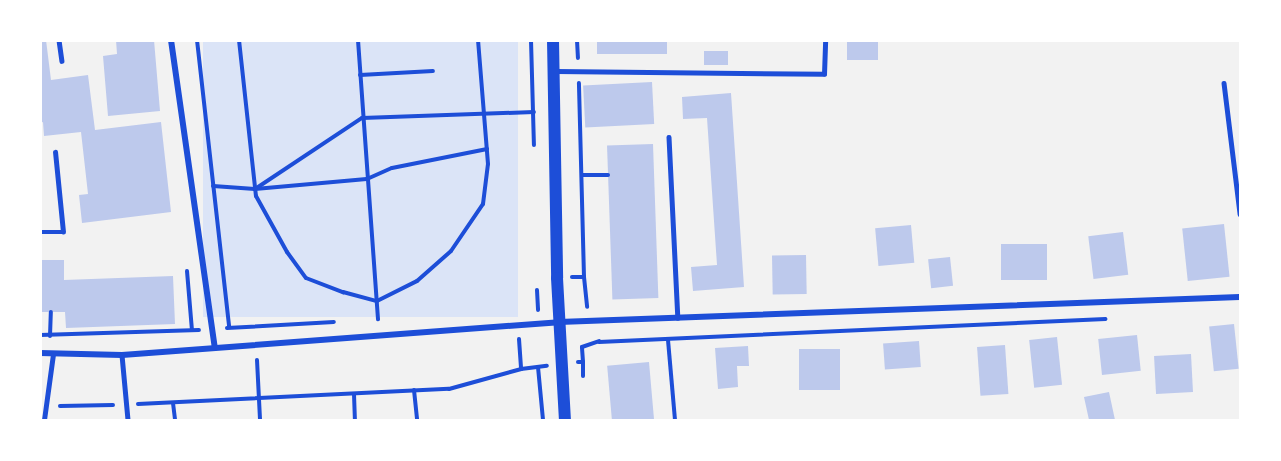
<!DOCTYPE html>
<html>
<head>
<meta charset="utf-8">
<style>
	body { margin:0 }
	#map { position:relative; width:1281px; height:461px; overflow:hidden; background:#f2f2f2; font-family:Helvetica,sans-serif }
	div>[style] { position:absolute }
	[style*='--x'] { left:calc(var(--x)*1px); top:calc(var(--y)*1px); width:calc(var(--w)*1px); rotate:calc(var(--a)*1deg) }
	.green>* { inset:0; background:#dbe4f7; transform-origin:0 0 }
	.building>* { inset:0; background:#bdc9ec; transform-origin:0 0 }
	.path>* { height:4px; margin:-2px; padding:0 2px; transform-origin:2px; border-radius:2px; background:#1d4ed8 }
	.service>* { height:4.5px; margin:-2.25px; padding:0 2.25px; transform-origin:2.25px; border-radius:2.25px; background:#1d4ed8 }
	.minor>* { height:6px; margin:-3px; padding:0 3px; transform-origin:3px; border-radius:3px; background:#1d4ed8 }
	.secondary>* { height:12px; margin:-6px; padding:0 6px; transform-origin:6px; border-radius:6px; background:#1d4ed8 }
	span { translate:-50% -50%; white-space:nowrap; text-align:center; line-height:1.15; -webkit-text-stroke:6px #fff; paint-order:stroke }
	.frame { position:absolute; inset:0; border:42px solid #fff; pointer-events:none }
</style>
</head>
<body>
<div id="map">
	<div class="green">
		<div style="left:203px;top:41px;width:315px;height:276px"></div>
	</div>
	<div class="building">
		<div style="clip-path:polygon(40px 40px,46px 40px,51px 80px,88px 75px,95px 130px,161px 122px,171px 212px,82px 223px,79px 195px,88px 194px,81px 132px,44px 136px,43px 122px,40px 123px)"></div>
		<div style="clip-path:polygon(116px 40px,154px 40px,160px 111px,108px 116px,103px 56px,117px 54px)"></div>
		<div style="left:597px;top:40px;width:70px;height:14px"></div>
		<div style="left:847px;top:40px;width:31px;height:20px"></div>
		<div style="left:704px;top:51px;width:24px;height:14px"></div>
		<div style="left:652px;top:82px;width:42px;height:69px;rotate:87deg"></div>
		<div style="clip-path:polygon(731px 93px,744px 287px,693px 291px,691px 267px,717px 265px,707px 118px,683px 119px,682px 97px)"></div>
		<div style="left:653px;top:144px;width:154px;height:46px;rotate:88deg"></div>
		<div style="left:1224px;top:224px;width:53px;height:42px;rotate:84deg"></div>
		<div style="left:911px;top:225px;width:38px;height:36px;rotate:85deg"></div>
		<div style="left:1123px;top:232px;width:43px;height:35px;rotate:83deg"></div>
		<div style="left:1001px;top:244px;width:46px;height:36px"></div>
		<div style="left:806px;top:255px;width:39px;height:34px;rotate:89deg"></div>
		<div style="left:950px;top:257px;width:29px;height:22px;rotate:84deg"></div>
		<div style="clip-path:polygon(40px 260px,64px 260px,64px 280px,173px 276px,175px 324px,66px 328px,65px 312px,40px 312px)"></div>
		<div style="left:1234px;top:324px;width:45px;height:25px;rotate:84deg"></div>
		<div style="left:1137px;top:335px;width:36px;height:39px;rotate:84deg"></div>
		<div style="left:1057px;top:337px;width:48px;height:28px;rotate:84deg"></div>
		<div style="left:919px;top:341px;width:26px;height:36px;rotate:86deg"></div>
		<div style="left:1005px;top:345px;width:49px;height:28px;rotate:86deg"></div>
		<div style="clip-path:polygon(748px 346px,749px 366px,737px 366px,738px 387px,718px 389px,715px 348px)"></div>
		<div style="left:799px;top:349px;width:41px;height:41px"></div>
		<div style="left:1191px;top:354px;width:38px;height:37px;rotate:87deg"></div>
		<div style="left:649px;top:362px;width:58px;height:42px;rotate:85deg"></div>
		<div style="clip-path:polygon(1109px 392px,1115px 420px,1089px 420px,1084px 397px)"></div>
	</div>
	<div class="path">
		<div style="--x:197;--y:40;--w:288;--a:83.6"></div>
		<div style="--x:239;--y:40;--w:157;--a:83.8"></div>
		<div style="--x:256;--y:196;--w:64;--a:61"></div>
		<div style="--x:287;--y:252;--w:32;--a:54"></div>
		<div style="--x:306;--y:278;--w:40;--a:21"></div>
		<div style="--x:343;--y:292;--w:35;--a:15"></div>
		<div style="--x:377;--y:301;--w:45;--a:-26.6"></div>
		<div style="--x:417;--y:281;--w:45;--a:-41.4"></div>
		<div style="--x:451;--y:251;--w:57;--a:-55.8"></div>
		<div style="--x:483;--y:204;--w:40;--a:-82.9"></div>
		<div style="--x:488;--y:164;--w:124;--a:-94.6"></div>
		<div style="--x:358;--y:40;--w:280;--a:85.9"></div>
		<div style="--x:531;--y:40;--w:105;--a:88.4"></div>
		<div style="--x:577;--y:40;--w:18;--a:87"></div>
		<div style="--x:360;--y:75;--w:73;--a:-3.1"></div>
		<div style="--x:582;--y:175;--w:26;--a:0"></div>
		<div style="--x:213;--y:186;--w:42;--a:4.1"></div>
		<div style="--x:255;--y:189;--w:128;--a:-33.6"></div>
		<div style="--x:362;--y:118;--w:172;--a:-2"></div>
		<div style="--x:255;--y:189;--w:112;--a:-5.1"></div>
		<div style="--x:367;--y:179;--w:27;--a:-24"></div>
		<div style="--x:392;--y:168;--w:97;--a:-11.3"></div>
		<div style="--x:187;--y:271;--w:59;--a:85.2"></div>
		<div style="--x:572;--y:277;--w:12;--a:0"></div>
		<div style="--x:584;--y:277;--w:194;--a:-91.5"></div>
		<div style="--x:584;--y:277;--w:30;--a:84"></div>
		<div style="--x:537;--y:290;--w:20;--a:87"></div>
		<div style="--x:227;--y:328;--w:107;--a:-3.2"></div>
		<div style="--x:40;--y:335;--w:159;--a:-1.8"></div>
		<div style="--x:50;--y:336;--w:24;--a:-88"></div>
		<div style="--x:519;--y:339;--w:30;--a:86"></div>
		<div style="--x:521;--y:369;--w:26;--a:-7"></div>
		<div style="--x:668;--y:340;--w:80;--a:85"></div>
		<div style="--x:599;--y:342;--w:507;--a:-2.6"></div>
		<div style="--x:257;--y:360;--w:60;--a:87.1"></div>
		<div style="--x:578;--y:362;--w:5;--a:0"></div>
		<div style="--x:583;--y:362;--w:15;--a:-94"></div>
		<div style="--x:582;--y:347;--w:18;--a:-19"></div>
		<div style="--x:583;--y:362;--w:14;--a:90"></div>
		<div style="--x:538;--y:367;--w:53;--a:84.6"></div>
		<div style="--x:414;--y:390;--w:30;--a:84"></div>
		<div style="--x:354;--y:394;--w:26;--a:88"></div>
		<div style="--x:173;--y:403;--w:17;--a:83"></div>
		<div style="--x:138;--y:404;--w:311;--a:-2.8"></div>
		<div style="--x:449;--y:389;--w:75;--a:-15.5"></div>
		<div style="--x:60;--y:406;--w:53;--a:-1.1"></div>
	</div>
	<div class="service">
		<div style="--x:59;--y:40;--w:21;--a:82"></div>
		<div style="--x:556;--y:71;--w:268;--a:0.6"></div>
		<div style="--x:824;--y:74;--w:34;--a:-88"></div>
		<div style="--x:1224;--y:83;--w:132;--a:83"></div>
		<div style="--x:669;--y:137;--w:181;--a:87.2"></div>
		<div style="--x:40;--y:232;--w:23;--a:0"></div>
		<div style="--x:63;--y:232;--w:80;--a:-95.7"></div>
		<div style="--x:122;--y:355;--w:65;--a:84.7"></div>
		<div style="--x:44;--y:420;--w:67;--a:-82.2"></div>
	</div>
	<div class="minor">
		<div style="--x:171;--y:40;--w:311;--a:81.9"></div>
		<div style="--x:40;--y:353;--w:82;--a:1.4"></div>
		<div style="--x:122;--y:355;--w:438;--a:-4.3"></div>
		<div style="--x:559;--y:322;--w:681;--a:-2.1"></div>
	</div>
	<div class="secondary">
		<div style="--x:553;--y:40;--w:238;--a:89"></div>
		<div style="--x:557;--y:278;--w:142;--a:86.8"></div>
	</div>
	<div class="frame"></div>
</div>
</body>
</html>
